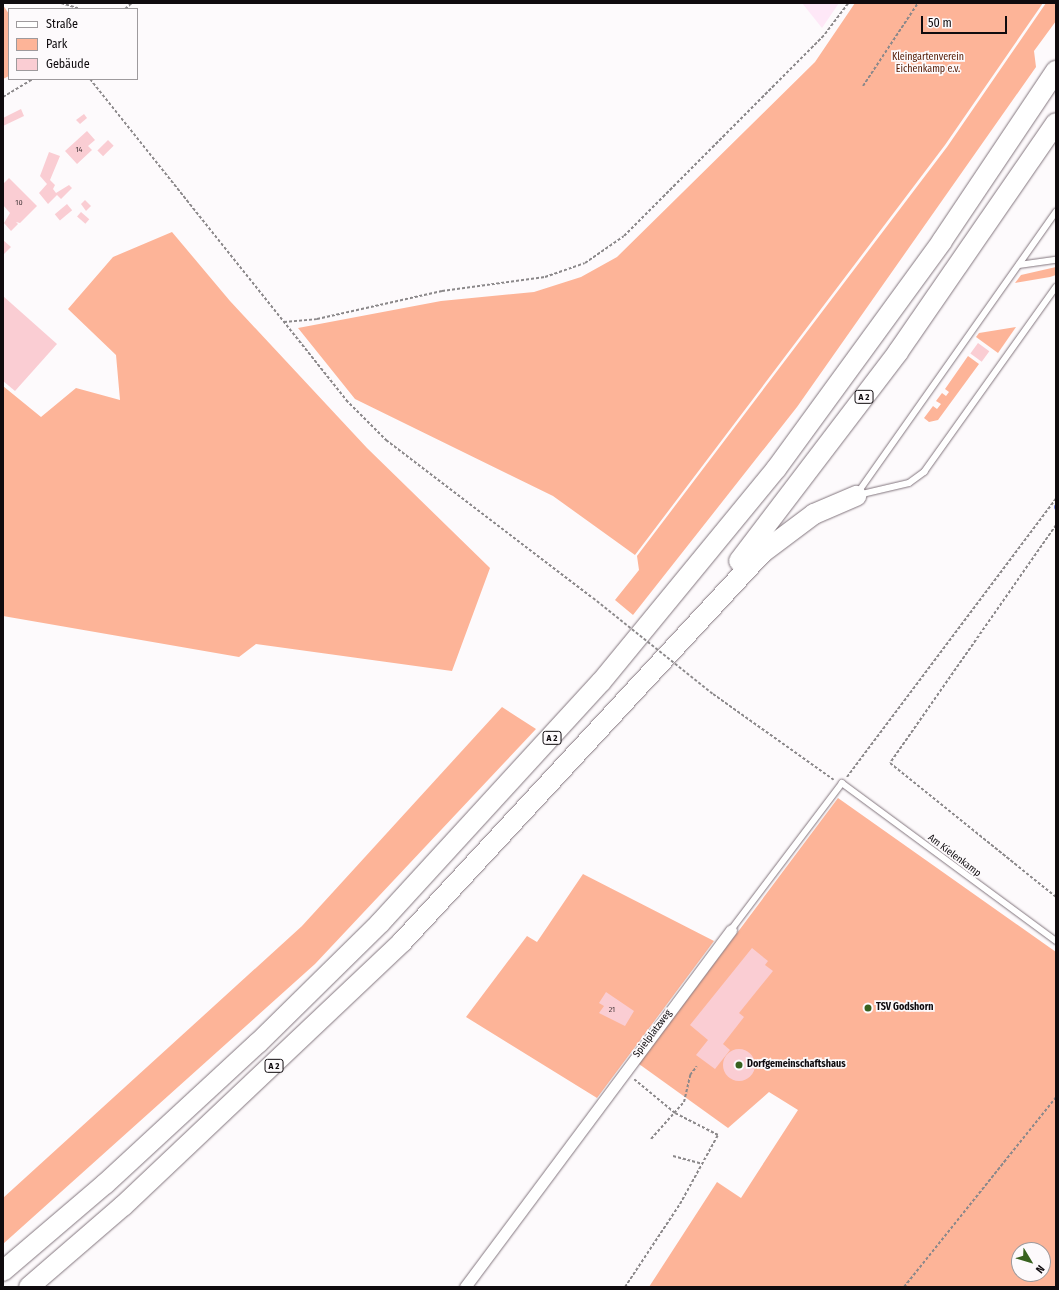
<!DOCTYPE html>
<html>
<head>
<meta charset="utf-8">
<style>
	body { margin:0 }
	#map { position:relative; width:1059px; height:1290px; overflow:hidden; background:#fdfafc; font-family:"Fira Sans Condensed",sans-serif }
	div>[style] { position:absolute }
	[style*='--x'] { left:calc(var(--x)*1px); top:calc(var(--y)*1px); width:calc(var(--w)*1px); rotate:calc(var(--a)*1deg) }
	.built>* { inset:0; background:#fee8f7 }
	.green>* { inset:0; background:#fdb498 }
	.stream>* { height:3.5px; margin:-1.75px; padding:0 1.75px; transform-origin:1.75px; border-radius:1.75px; background:#8694e9 }
	.building>* { inset:0; background:#facdd3; transform-origin:0 0 }
	.round { border-radius:50% }
	.path>* { height:2px; margin-top:-1px; transform-origin:0; background:repeating-linear-gradient(90deg,#8b888a 0 3px,transparent 0 5px) }
	.roads { filter:drop-shadow(0 0 1px #82757d) drop-shadow(0 0 1px #82757d) }
	.service>* { height:5.5px; margin:-2.75px; padding:0 2.75px; transform-origin:2.75px; border-radius:2.75px; background:#fff }
	.minor>* { height:11px; margin:-5.5px; padding:0 5.5px; transform-origin:5.5px; border-radius:5.5px; background:#fff }
	.motorway>* { height:20px; margin:-10px; padding:0 10px; transform-origin:10px; border-radius:10px; background:#fff }
	.path-bridge>* { height:2px; margin-top:-1px; transform-origin:0; background:repeating-linear-gradient(90deg,#8b888a 0 3px,transparent 0 5px) }
	.dots>* { width:11px; height:11px; translate:-50% -50%; box-sizing:border-box; border:2px solid #fdfafc; border-radius:50% }
	span { translate:-50% -50%; white-space:nowrap; text-align:center; line-height:1.15; -webkit-text-stroke:3.5px #fdfafc; paint-order:stroke }
	.number-label { font-size:8px; color:#4a3c3f }
	.number-label span { -webkit-text-stroke-width:0 }
	.shield-label span { padding:1px 3px; background:#fdfafc; border:1px solid; border-radius:3px; -webkit-text-stroke-width:0 }
	.shield-label { font-size:9px; color:#0f0b0e; font-weight:700 }
	.park-label { font-size:10px; color:#521800 }
	.street-label { font-size:10px; color:#0f0b0e }
	.poi-label { font-size:10px; color:#0f0b0e; font-weight:700 }
	.left { translate:0 -50%; text-align:left }
	.frame { position:absolute; inset:0; border:4px solid #0f0b0e; pointer-events:none }
	.legend { position:absolute; left:8px; top:8px; width:130px; height:72px; box-sizing:border-box; background:#fdfafc; border:1px solid #9e9a9d; margin:0; padding:5px 7px; list-style:none; font-size:12px; color:#0f0b0e }
	.legend li { display:flex; align-items:center; gap:8px; height:20px }
	.legend b { width:20px; border:1px solid #9e9a9d }
	.north { position:absolute; left:1011px; top:1242px; width:40px; height:40px; box-sizing:border-box; background:#fdfafc; border:1px solid #9e9a9d; border-radius:50%; rotate:128deg; font-size:11px; font-weight:700; line-height:16px; text-align:center; color:#0f0b0e }
	.north::after { content:''; display:block; margin:auto; width:14px; height:18px; background:#38621f; clip-path:polygon(50% 0,100% 100%,50% 72%,0 100%) }
	.scale { position:absolute; left:921px; top:16px; width:86px; height:18px; box-sizing:border-box; border:2px solid #0f0b0e; border-top:0; padding-left:5px; font-size:12px; line-height:14px; white-space:nowrap; color:#0f0b0e; -webkit-text-stroke:3px #fdfafc; paint-order:stroke }
</style>
</head>
<body>
<div id="map">
	<div class="built">
		<div style="clip-path:polygon(802px 3px,839px 3px,822px 28px)"></div>
	</div>
	<div class="green">
		<div style="clip-path:polygon(855px 3px,1043px 3px,945px 145px,635px 555px,553px 496px,355px 399px,298px 328px,441px 301px,534px 292px,581px 277px,617px 257px,815px 62px)"></div>
		<div style="clip-path:polygon(1046px 3px,1056px 3px,1056px 21px,1034px 51px,1036px 67px,797px 407px,633px 615px,615px 600px,639px 570px,637px 556px,947px 147px)"></div>
		<div style="clip-path:polygon(3px 5px,9px 14px,9px 76px,3px 79px)"></div>
		<div style="clip-path:polygon(172px 232px,230px 301px,367px 448px,490px 568px,452px 671px,256px 644px,239px 657px,3px 616px,3px 386px,41px 417px,76px 388px,120px 400px,116px 355px,68px 309px,113px 257px)"></div>
		<div style="clip-path:polygon(1056px 267px,1056px 275px,1050px 277px,1015px 283px,1021px 275px)"></div>
		<div style="clip-path:polygon(1016px 327px,998px 353px,976px 337px,979px 333px)"></div>
		<div style="clip-path:polygon(968px 356px,979px 364px,938px 420px,929px 422px,924px 418px,933px 406px,937px 409px,941px 404px,936px 401px,942px 393px,946px 396px,949px 392px,945px 389px)"></div>
		<div style="clip-path:polygon(502px 707px,536px 729px,315px 964px,3px 1244px,3px 1198px,302px 926px)"></div>
		<div style="clip-path:polygon(evenodd,838px 798px,1056px 952px,1056px 1287px,649px 1287px,717px 1182px,741px 1198px,798px 1110px,769px 1092px,728px 1128px,639px 1064px,838px 798px,1019px 1250px,1043px 1250px,1043px 1274px,1019px 1274px,1019px 1250px)"></div>
		<div style="clip-path:polygon(583px 874px,714px 941px,597px 1098px,466px 1017px,527px 936px,537px 942px)"></div>
	</div>
	<div class="stream">
		<div style="--x:1056;--y:508;--w:1;--a:-90"></div>
	</div>
	<div class="building">
		<div style="clip-path:polygon(21px 109px,24px 116px,3px 126px,3px 118px)"></div>
		<div style="clip-path:polygon(84px 114px,87px 118px,80px 124px,76px 120px)"></div>
		<div style="clip-path:polygon(87px 131px,95px 140px,88px 146px,92px 150px,77px 164px,65px 151px)"></div>
		<div style="left:108px;top:140px;width:8px;height:15px;rotate:45deg"></div>
		<div style="clip-path:polygon(49px 152px,60px 156px,50px 180px,55px 185px,53px 189px,56px 193px,69px 185px,72px 188px,61px 199px,57px 195px,48px 204px,39px 193px,47px 184px,40px 176px)"></div>
		<div style="clip-path:polygon(9px 178px,37px 206px,20px 223px,16px 222px,18px 224px,11px 231px,4px 223px,10px 213px,3px 205px,3px 184px)"></div>
		<div style="clip-path:polygon(85px 200px,91px 206px,86px 211px,81px 204px)"></div>
		<div style="left:67px;top:204px;width:8px;height:16px;rotate:50deg"></div>
		<div style="left:81px;top:212px;width:11px;height:6px;rotate:41deg"></div>
		<div style="clip-path:polygon(3px 240px,11px 247px,3px 255px)"></div>
		<div style="clip-path:polygon(3px 296px,57px 344px,15px 391px,3px 381px)"></div>
		<div style="left:978px;top:343px;width:14px;height:13px;rotate:36deg"></div>
		<div style="clip-path:polygon(752px 948px,768px 961px,765px 965px,773px 971px,739px 1013px,744px 1017px,723px 1044px,730px 1050px,715px 1069px,696px 1055px,708px 1040px,690px 1025px)"></div>
		<div style="clip-path:polygon(606px 992px,634px 1011px,625px 1026px,599px 1013px,604px 1006px,599px 1003px)"></div>
		<div class="round" style="left:723px;top:1049px;width:32px;height:32px"></div>
	</div>
	<div class="path">
		<div style="--x:61;--y:3;--w:21;--a:17"></div>
		<div style="--x:125;--y:9;--w:9;--a:-41"></div>
		<div style="--x:90;--y:79;--w:411;--a:51.4"></div>
		<div style="--x:346;--y:400;--w:57;--a:45"></div>
		<div style="--x:386;--y:440;--w:260;--a:37.4"></div>
		<div style="--x:863;--y:86;--w:100;--a:-56.5"></div>
		<div style="--x:3;--y:97;--w:35;--a:-31"></div>
		<div style="--x:284;--y:322;--w:33;--a:-5"></div>
		<div style="--x:317;--y:319;--w:128;--a:-12.6"></div>
		<div style="--x:442;--y:291;--w:104;--a:-7.7"></div>
		<div style="--x:545;--y:277;--w:42;--a:-19.3"></div>
		<div style="--x:585;--y:263;--w:47;--a:-34.7"></div>
		<div style="--x:624;--y:236;--w:285;--a:-45.1"></div>
		<div style="--x:825;--y:34;--w:39;--a:-53"></div>
		<div style="--x:1056;--y:525;--w:290;--a:124.9"></div>
		<div style="--x:890;--y:763;--w:213;--a:38.9"></div>
		<div style="--x:713;--y:694;--w:148;--a:35.4"></div>
		<div style="--x:847;--y:777;--w:348;--a:-53.1"></div>
		<div style="--x:651;--y:1139;--w:50;--a:-48.3"></div>
		<div style="--x:684;--y:1102;--w:28;--a:-77"></div>
		<div style="--x:690;--y:1075;--w:11;--a:-52"></div>
		<div style="--x:673;--y:1156;--w:31;--a:15"></div>
		<div style="--x:625;--y:1287;--w:100;--a:-56.5"></div>
		<div style="--x:680;--y:1204;--w:79;--a:-61.2"></div>
		<div style="--x:718;--y:1135;--w:48;--a:-152.9"></div>
		<div style="--x:675;--y:1113;--w:53;--a:-140.3"></div>
		<div style="--x:904;--y:1287;--w:243;--a:-51.3"></div>
	</div>
	<div class="roads">
		<div class="service">
			<div style="--x:1019;--y:265;--w:37;--a:-8"></div>
			<div style="--x:857;--y:494;--w:345;--a:-54.8"></div>
			<div style="--x:858;--y:495;--w:52;--a:-13.2"></div>
			<div style="--x:909;--y:483;--w:19;--a:-36"></div>
			<div style="--x:924;--y:472;--w:227;--a:-54.5"></div>
			<div style="--x:731;--y:930;--w:184;--a:-52.9"></div>
			<div style="--x:842;--y:783;--w:266;--a:36.4"></div>
		</div>
		<div class="minor">
			<div style="--x:465;--y:1287;--w:445;--a:-53.3"></div>
		</div>
		<div class="motorway">
			<div style="--x:739;--y:561;--w:263;--a:-52.7"></div>
			<div style="--x:898;--y:352;--w:278;--a:-55.4"></div>
			<div style="--x:3;--y:1271;--w:134;--a:-40.5"></div>
			<div style="--x:105;--y:1184;--w:208;--a:-42.7"></div>
			<div style="--x:258;--y:1043;--w:171;--a:-44.5"></div>
			<div style="--x:380;--y:923;--w:327;--a:-47.5"></div>
			<div style="--x:601;--y:682;--w:276;--a:-50.6"></div>
			<div style="--x:776;--y:469;--w:282;--a:-53.9"></div>
			<div style="--x:942;--y:241;--w:205;--a:-56.2"></div>
			<div style="--x:29;--y:1287;--w:124;--a:-40.8"></div>
			<div style="--x:123;--y:1206;--w:384;--a:-43.4"></div>
			<div style="--x:402;--y:942;--w:530;--a:-47.22"></div>
			<div style="--x:762;--y:553;--w:65;--a:-36.9"></div>
			<div style="--x:814;--y:514;--w:46;--a:-23.2"></div>
		</div>
	</div>
	<div class="path-bridge">
		<div style="--x:593;--y:598;--w:154;--a:38.7"></div>
	</div>
	<div class="dots">
		<div style="left:868px;top:1008px;background:#38621f"></div>
		<div style="left:739px;top:1065px;background:#38621f"></div>
	</div>
	<div class="number-label">
		<span style="left:79px;top:150px">14</span>
		<span style="left:19px;top:203px">10</span>
		<span style="left:612px;top:1010px">21</span>
	</div>
	<div class="shield-label">
		<span style="left:864px;top:397px">A 2</span>
		<span style="left:552px;top:738px">A 2</span>
		<span style="left:274px;top:1066px">A 2</span>
	</div>
	<div class="park-label">
		<span style="left:928px;top:63px">Kleingartenverein<br>Eichenkamp e.v.</span>
	</div>
	<div class="street-label">
		<span style="left:954px;top:856px;rotate:37deg">Am Kielenkamp</span>
		<span style="left:653px;top:1034px;rotate:-53deg">Spielplatzweg</span>
	</div>
	<div class="poi-label">
		<span class="left" style="left:876px;top:1008px">TSV Godshorn</span>
		<span class="left" style="left:747px;top:1065px">Dorfgemeinschaftshaus</span>
	</div>
	<div class="frame"></div>
	<ul class="legend">
	<li><b style="height:5px;background:#fff"></b>Straße</li>
	<li><b style="height:11px;background:#fdb498"></b>Park</li>
	<li><b style="height:11px;background:#facdd3"></b>Gebäude</li>
	</ul>
	<div class="north">N</div>
	<div class="scale">50 m</div>
</div>
</body>
</html>
